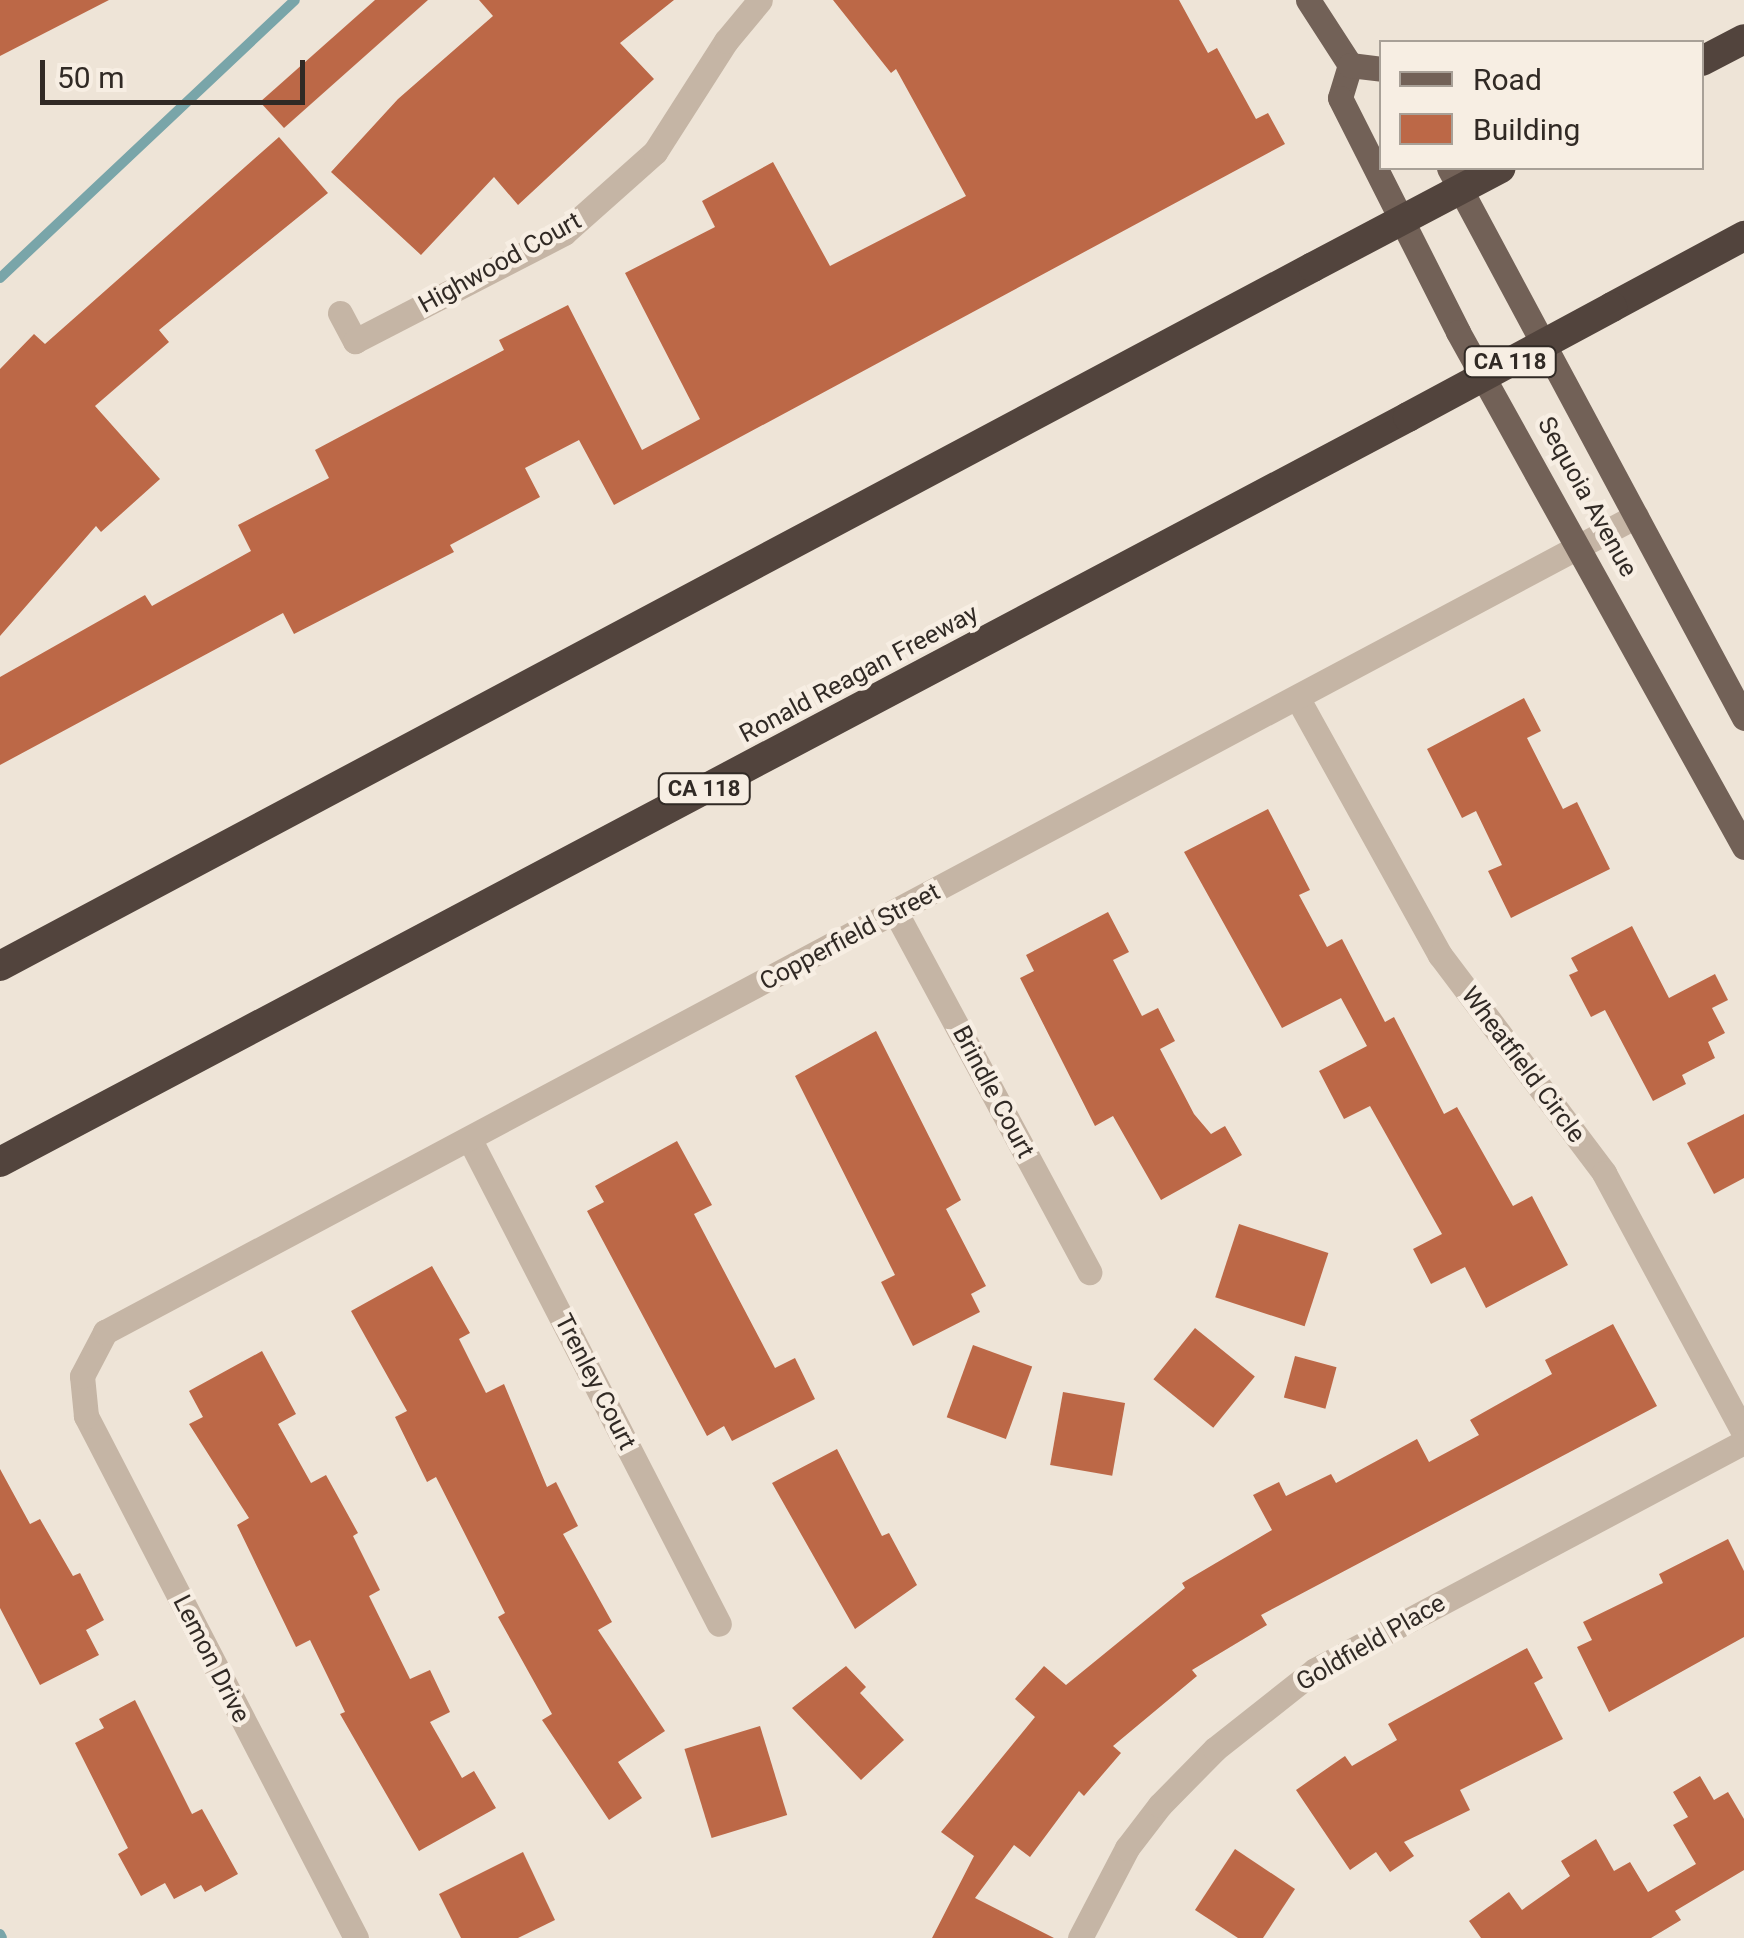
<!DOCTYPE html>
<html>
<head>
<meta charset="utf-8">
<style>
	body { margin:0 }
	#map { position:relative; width:1744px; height:1938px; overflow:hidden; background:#eee4d7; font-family:Roboto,sans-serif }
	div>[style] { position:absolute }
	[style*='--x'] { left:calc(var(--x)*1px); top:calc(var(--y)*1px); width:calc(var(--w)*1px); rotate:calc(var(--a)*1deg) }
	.stream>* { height:10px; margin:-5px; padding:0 5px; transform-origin:5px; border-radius:5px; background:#79a5a9 }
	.building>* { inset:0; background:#bc6847; transform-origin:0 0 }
	.minor>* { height:25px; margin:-12.5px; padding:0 12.5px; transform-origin:12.5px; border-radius:12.5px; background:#c5b5a5 }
	.major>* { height:25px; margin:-12.5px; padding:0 12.5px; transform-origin:12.5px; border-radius:12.5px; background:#726157 }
	.highway>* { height:30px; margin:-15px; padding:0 15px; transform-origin:15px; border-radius:15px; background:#52443d }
	.highway-bridge>* { height:30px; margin:-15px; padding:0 15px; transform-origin:15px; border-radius:15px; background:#52443d }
	span { translate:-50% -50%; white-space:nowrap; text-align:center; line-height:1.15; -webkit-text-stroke:9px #f7eee3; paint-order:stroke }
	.shield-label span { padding:2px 8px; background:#f7eee3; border:2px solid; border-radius:8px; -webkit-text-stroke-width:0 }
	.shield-label { font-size:22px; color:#312a25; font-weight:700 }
	.street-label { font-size:25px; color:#312a25 }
	.legend { position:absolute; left:1379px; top:40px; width:325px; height:130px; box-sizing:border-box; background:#f7eee3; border:2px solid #a8a097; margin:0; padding:12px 18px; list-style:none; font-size:30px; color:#312a25 }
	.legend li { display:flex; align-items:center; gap:20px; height:50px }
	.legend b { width:50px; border:2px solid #a8a097 }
	.scale { position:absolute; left:40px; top:60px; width:265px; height:45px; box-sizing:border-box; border:5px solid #312a25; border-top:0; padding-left:12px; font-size:30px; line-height:35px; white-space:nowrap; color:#312a25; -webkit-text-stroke:8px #f7eee3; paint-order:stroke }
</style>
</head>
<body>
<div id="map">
	<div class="stream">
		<div style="--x:0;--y:278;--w:405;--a:-43.3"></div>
		<div style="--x:0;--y:1934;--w:4;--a:63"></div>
	</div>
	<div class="building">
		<div style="clip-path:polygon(0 0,109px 0,0 56px)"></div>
		<div style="clip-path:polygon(375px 0,428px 0,284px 128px,260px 102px)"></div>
		<div style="clip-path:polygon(479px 0,674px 0,620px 43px,654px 79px,518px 205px,494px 177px,421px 255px,331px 172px,398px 99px,493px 16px)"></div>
		<div style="clip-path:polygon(833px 0,1179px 0,1208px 53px,1217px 48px,1256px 119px,1268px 113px,1285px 144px,614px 505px,579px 440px,525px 468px,540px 497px,450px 545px,454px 552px,294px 634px,283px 613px,0 765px,0 677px,145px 595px,152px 606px,251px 551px,238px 525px,329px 478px,315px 450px,504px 350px,499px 340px,568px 305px,642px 450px,700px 419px,625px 273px,715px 227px,702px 201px,773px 162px,830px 266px,966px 196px,896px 69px,891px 73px)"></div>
		<div style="clip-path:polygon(279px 137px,328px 193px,159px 330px,169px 342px,95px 406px,160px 479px,101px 532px,96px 526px,0 636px,0 369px,34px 334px,45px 344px)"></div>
		<div style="clip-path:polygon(1524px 698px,1541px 731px,1527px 738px,1563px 809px,1577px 802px,1610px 869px,1511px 918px,1488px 871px,1502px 865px,1476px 811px,1462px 818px,1427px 749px)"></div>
		<div style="clip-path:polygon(1268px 809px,1310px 890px,1299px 895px,1327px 947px,1342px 939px,1385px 1022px,1394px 1017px,1444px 1114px,1457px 1107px,1513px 1206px,1532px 1196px,1568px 1265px,1486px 1308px,1465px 1267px,1431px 1284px,1413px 1249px,1442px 1234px,1370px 1106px,1344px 1119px,1319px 1071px,1367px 1046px,1341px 998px,1282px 1028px,1184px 852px)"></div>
		<div style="clip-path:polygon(1108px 912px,1129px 952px,1113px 960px,1142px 1016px,1158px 1008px,1175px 1041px,1160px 1049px,1194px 1114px,1211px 1134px,1225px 1126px,1242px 1155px,1161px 1200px,1113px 1116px,1095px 1126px,1020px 978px,1034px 971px,1026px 955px)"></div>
		<div style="clip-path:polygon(1632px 926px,1669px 998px,1715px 974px,1728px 1000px,1712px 1008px,1725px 1033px,1708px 1042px,1715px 1058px,1682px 1075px,1686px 1084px,1653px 1101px,1605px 1010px,1591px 1017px,1569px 975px,1578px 971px,1571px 958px)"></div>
		<div style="clip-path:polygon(876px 1031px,961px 1200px,946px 1209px,986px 1286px,971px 1294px,980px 1312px,913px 1346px,881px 1282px,895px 1275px,795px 1076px)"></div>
		<div style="clip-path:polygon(1744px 1114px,1744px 1178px,1714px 1194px,1687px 1143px)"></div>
		<div style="clip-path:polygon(677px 1141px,712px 1205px,694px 1214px,775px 1368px,795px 1358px,815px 1399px,732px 1441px,724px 1426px,707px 1436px,587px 1211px,604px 1202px,595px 1186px)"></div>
		<div style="left:1239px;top:1224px;width:94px;height:77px;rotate:18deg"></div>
		<div style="clip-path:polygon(432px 1266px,470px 1333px,459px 1339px,486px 1393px,504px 1384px,547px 1487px,556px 1482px,578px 1526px,563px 1534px,612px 1622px,598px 1630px,665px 1731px,618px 1762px,642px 1798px,609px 1820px,542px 1720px,552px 1714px,498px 1617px,505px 1613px,436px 1477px,427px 1482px,395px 1417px,407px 1411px,351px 1311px)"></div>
		<div style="clip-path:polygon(1613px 1324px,1657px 1406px,1261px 1615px,1267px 1625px,1192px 1670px,1197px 1676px,1113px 1746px,1121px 1753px,1084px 1796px,1079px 1791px,1030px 1857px,1014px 1845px,975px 1898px,1054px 1938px,932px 1938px,974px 1856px,941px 1832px,1035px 1717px,1015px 1699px,1044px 1666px,1066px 1685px,1185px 1588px,1182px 1583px,1272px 1530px,1253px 1495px,1279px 1482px,1286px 1496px,1331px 1474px,1336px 1483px,1417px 1439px,1429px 1462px,1479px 1435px,1470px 1420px,1552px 1374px,1545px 1360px)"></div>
		<div style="left:1195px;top:1328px;width:77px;height:66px;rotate:39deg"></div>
		<div style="left:973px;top:1345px;width:63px;height:77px;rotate:20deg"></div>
		<div style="clip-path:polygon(262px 1351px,296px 1414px,278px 1424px,311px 1483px,326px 1475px,358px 1533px,353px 1536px,380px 1590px,369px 1596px,410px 1679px,430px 1670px,450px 1712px,430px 1722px,462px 1778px,474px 1771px,496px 1808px,419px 1851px,340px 1714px,345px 1712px,310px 1640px,296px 1647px,237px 1525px,249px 1518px,189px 1424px,203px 1417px,189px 1391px)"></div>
		<div style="left:1295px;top:1356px;width:43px;height:43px;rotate:15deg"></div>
		<div style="left:1063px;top:1392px;width:63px;height:74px;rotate:10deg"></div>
		<div style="clip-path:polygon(837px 1449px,882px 1536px,889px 1533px,917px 1585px,855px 1629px,772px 1483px)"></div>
		<div style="clip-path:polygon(0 1469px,30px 1524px,40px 1519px,73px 1576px,80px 1573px,104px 1620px,86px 1630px,99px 1655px,40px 1685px,0 1608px)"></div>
		<div style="clip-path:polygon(1728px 1539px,1744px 1571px,1744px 1637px,1609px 1712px,1577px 1647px,1592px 1640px,1583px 1622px,1663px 1583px,1659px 1574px)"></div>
		<div style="clip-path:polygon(1527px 1648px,1543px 1678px,1534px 1683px,1563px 1739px,1460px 1790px,1470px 1810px,1404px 1842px,1414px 1856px,1390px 1872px,1376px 1852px,1350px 1870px,1296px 1790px,1345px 1756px,1352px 1766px,1397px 1740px,1388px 1724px)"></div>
		<div style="clip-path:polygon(846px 1666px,866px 1687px,860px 1693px,904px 1740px,861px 1780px,792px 1708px)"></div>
		<div style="clip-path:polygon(135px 1700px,192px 1814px,202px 1809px,238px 1874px,205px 1892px,201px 1885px,174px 1899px,165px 1883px,141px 1896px,118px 1854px,128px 1848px,75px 1743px,104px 1728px,99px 1719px)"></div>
		<div style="left:760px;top:1726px;width:93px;height:79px;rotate:73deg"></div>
		<div style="clip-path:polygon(1700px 1776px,1714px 1800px,1728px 1792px,1744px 1819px,1744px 1870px,1675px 1911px,1681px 1920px,1651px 1938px,1481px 1938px,1469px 1921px,1509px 1892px,1522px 1910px,1570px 1876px,1561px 1861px,1596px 1839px,1614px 1871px,1630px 1862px,1648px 1892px,1696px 1864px,1673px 1825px,1688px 1817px,1673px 1792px)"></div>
		<div style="clip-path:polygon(1235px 1849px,1295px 1889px,1263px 1938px,1238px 1938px,1195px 1910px)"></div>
		<div style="clip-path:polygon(523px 1852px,555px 1920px,518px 1938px,461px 1938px,439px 1894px)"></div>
	</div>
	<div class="minor">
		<div style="--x:340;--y:313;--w:32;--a:62"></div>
		<div style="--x:355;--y:341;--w:235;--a:-27.3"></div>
		<div style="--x:564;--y:233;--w:122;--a:-41.7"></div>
		<div style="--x:655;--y:152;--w:132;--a:-57.4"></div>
		<div style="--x:726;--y:41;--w:53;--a:-50.3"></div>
		<div style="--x:1298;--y:699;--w:293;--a:61"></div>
		<div style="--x:1440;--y:955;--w:273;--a:53"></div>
		<div style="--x:1604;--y:1173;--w:295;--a:61.7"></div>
		<div style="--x:896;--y:913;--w:408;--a:61.7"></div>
		<div style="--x:470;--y:1140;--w:544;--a:62.78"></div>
		<div style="--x:356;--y:1938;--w:588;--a:-117.35"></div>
		<div style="--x:86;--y:1416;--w:40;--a:-95.7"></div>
		<div style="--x:82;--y:1376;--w:50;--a:-62.4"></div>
		<div style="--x:105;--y:1332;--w:1735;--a:-28.06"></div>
		<div style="--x:1080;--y:1938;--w:102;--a:-62.4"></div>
		<div style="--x:1127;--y:1848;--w:54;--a:-52.5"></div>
		<div style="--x:1160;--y:1805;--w:78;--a:-45.5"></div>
		<div style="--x:1215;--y:1749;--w:127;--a:-38.3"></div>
		<div style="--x:1315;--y:1670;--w:486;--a:-28"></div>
	</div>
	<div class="major">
		<div style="--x:1308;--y:0;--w:77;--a:57.1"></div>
		<div style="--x:1350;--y:65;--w:34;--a:107"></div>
		<div style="--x:1340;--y:98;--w:262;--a:63.2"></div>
		<div style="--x:1458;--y:332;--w:589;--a:60.95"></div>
		<div style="--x:1350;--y:65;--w:32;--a:7"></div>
		<div style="--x:1449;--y:168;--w:624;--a:61.79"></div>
	</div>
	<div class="highway">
		<div style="--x:1702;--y:61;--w:47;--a:-27.6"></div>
		<div style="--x:1612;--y:307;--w:150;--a:-28.3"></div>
		<div style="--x:0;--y:966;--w:1487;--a:-28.03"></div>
		<div style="--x:0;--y:1162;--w:1593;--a:-27.88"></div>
	</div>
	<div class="highway-bridge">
		<div style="--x:1313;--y:267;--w:212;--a:-27.8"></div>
		<div style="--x:1408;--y:417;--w:232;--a:-28.3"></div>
	</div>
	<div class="shield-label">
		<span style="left:1510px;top:362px">CA 118</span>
		<span style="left:704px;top:789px">CA 118</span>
	</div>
	<div class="street-label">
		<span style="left:500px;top:263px;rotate:-29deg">Highwood Court</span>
		<span style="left:1587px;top:497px;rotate:61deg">Sequoia Avenue</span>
		<span style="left:859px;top:674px;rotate:-28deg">Ronald Reagan Freeway</span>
		<span style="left:850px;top:937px;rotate:-28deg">Copperfield Street</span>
		<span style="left:1523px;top:1065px;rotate:53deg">Wheatfield Circle</span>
		<span style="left:993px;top:1092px;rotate:62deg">Brindle Court</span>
		<span style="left:595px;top:1382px;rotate:63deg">Trenley Court</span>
		<span style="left:1371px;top:1643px;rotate:-30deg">Goldfield Place</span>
		<span style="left:211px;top:1659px;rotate:63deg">Lemon Drive</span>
	</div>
	<ul class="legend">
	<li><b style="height:12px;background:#726157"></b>Road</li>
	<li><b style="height:28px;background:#bc6847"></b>Building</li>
	</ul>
	<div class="scale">50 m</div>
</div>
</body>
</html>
